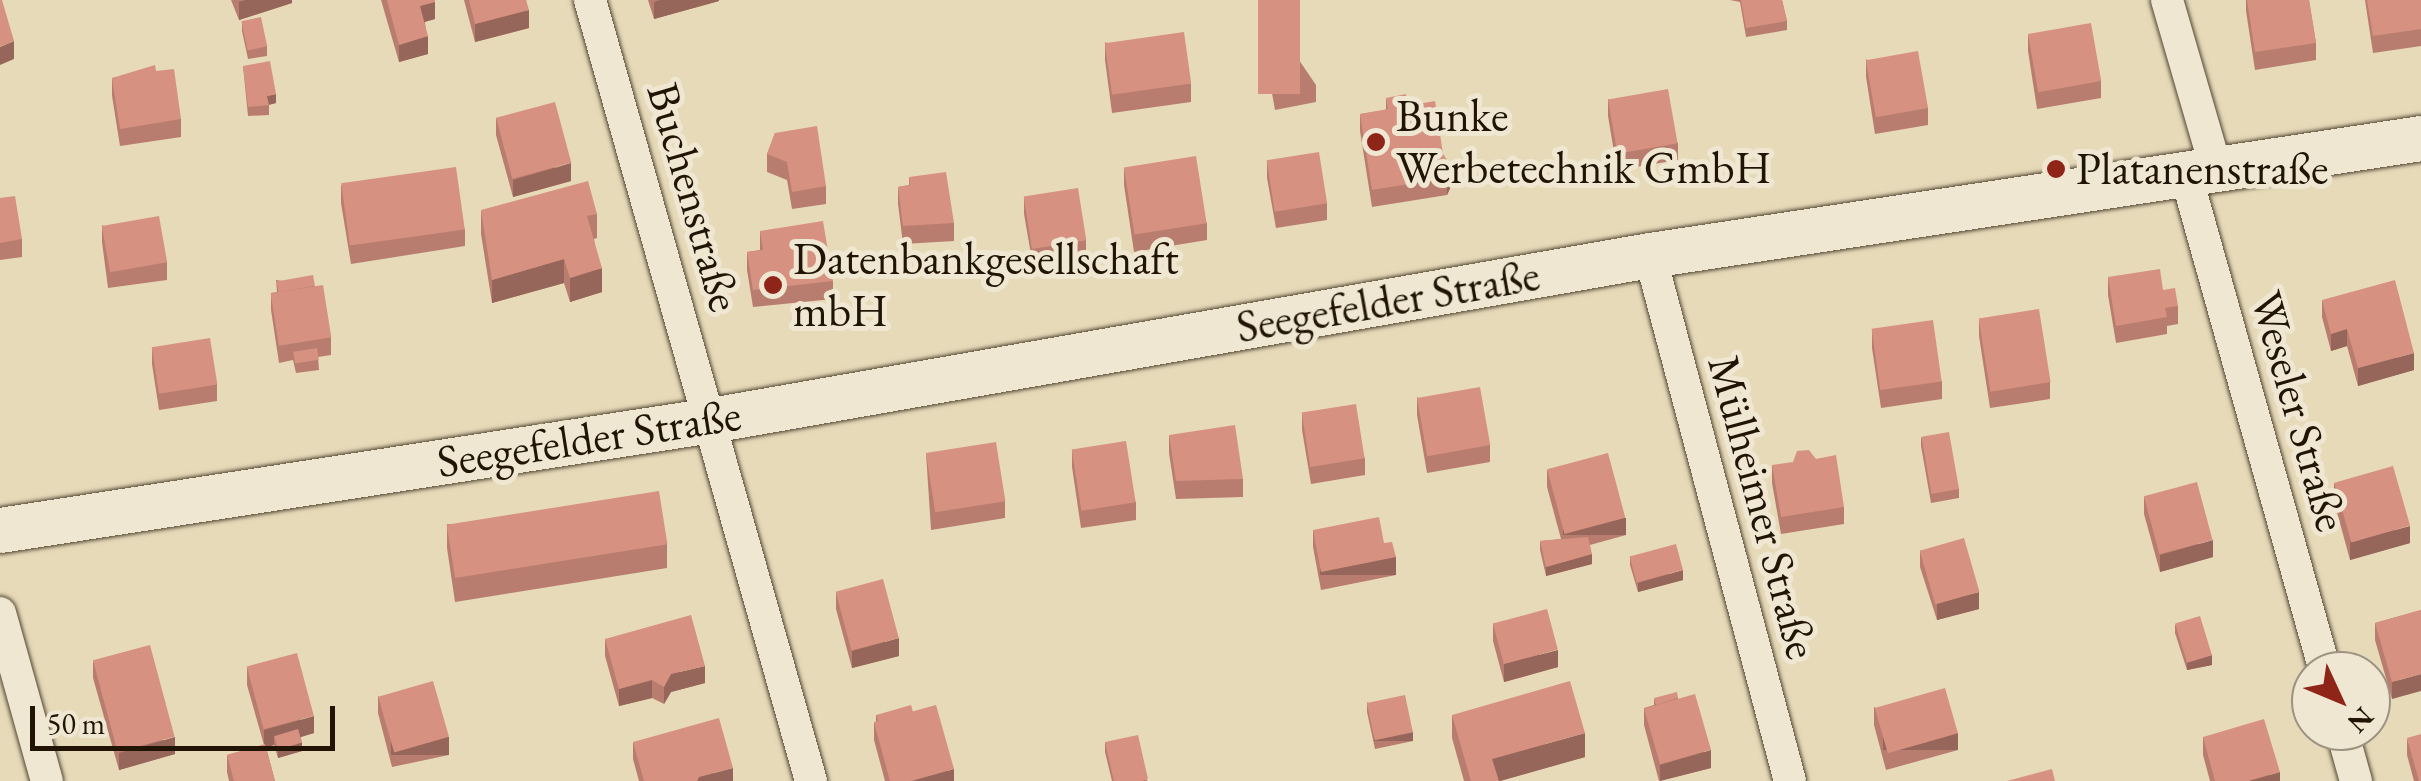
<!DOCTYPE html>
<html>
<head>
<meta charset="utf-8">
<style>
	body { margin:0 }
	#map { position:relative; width:2421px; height:781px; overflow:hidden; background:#e7dab9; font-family:"EB Garamond",serif }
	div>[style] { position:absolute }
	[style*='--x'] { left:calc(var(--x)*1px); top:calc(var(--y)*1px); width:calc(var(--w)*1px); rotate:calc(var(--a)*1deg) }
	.roads { filter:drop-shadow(0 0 2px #524632) drop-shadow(0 0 2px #524632) }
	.street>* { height:32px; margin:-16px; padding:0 16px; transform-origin:16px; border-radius:16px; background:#efe7d2 }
	.secondary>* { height:45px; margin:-22.5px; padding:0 22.5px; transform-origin:22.5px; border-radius:22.5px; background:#efe7d2 }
	.wall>* { inset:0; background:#b87d6f }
	.shaded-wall>* { inset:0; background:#96665a; transform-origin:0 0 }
	.building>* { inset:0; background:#d69181; transform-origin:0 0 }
	.dots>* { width:28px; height:28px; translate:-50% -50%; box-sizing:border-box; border:5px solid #efe7d2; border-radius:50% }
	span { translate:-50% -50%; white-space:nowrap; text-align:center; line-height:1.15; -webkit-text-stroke:10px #efe7d2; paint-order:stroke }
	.poi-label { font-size:45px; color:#211405 }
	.left { translate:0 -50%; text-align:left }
	.street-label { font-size:45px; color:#211405 }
	.north { position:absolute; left:2291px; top:651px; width:100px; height:100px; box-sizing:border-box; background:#efe7d2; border:2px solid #9d9380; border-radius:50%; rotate:134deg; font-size:28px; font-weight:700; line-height:40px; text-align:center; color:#211405 }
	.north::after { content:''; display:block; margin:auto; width:35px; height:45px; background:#8f2418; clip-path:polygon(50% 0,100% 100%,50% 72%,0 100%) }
	.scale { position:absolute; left:30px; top:706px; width:305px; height:45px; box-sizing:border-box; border:5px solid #211405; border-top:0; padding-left:12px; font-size:30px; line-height:35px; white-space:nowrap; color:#211405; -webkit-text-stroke:8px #efe7d2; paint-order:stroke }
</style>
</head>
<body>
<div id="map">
	<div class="roads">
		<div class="street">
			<div style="--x:590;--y:0;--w:812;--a:74.2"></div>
			<div style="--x:2167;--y:0;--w:176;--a:73.8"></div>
			<div style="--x:2186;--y:175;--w:515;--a:74.34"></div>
			<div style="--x:1650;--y:255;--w:544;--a:75.1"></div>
			<div style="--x:0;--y:613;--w:174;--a:74.4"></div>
			<div style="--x:2342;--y:731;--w:52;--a:74.4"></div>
		</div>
		<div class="secondary">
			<div style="--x:0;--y:530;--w:719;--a:-8.79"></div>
			<div style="--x:711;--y:420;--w:953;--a:-9.97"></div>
			<div style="--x:1650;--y:255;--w:780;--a:-8.63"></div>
		</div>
	</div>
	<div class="wall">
		<div style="clip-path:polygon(231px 0,292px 0,292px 3px,239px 20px)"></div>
		<div style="clip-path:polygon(381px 0,435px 0,435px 19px,425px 22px,428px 54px,399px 62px)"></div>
		<div style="clip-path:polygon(464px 0,526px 0,529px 28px,475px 42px)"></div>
		<div style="clip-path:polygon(648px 0,719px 0,719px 1px,654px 19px)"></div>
		<div style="clip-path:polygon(1258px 0,1316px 85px,1316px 102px,1275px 110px,1258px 15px)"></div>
		<div style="clip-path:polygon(1730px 0,1782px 0,1787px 21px,1787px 30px,1746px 37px,1740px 2px)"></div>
		<div style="clip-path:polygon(2246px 0,2309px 0,2316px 43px,2316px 60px,2255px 70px,2246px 11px)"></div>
		<div style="clip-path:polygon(2365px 0,2421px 0,2421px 46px,2373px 53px)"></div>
		<div style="clip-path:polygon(242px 22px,267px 46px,267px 56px,248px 59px,242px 31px)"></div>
		<div style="clip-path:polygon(2028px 34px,2101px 81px,2101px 98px,2037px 109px,2028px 51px)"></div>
		<div style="clip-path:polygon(1105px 42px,1191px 84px,1191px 102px,1112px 113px,1105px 60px)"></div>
		<div style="clip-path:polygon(1866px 59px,1928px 108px,1928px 125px,1875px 134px,1866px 77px)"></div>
		<div style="clip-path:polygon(243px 66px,276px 103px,269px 105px,269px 115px,248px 116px)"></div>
		<div style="clip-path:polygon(156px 71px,181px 119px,181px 137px,120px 146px,112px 96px,112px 78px)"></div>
		<div style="clip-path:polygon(1386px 98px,1407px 106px,1452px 184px,1447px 195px,1372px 207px,1360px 131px,1360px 114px,1386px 110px)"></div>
		<div style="clip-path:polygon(1608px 99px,1678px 143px,1678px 160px,1617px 170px,1608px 116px)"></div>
		<div style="clip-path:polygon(496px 118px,571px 181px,513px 197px,496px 135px)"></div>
		<div style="clip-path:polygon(775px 133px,826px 186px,826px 204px,792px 209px,787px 180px,767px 172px,767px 154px)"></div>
		<div style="clip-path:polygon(1267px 161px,1327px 203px,1327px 220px,1276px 228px,1267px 178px)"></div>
		<div style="clip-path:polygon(1124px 168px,1207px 223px,1207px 240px,1134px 252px,1124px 185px)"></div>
		<div style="clip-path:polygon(909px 177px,954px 223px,954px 241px,903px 244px,898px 204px,898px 187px,909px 185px)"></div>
		<div style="clip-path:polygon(341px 185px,465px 229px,465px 246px,351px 264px,341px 203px)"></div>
		<div style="clip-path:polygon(1024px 197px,1086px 240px,1086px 258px,1033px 266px,1024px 214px)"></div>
		<div style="clip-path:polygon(0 198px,22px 239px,22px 257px,0 260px)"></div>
		<div style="clip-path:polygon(481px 210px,597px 214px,597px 238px,594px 239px,602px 292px,570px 302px,564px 283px,492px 303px,481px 234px)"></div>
		<div style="clip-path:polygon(102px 225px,167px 262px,167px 280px,108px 288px,102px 242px)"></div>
		<div style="clip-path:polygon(760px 231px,833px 281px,833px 299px,753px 307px,747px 270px,747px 252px,760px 250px)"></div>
		<div style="clip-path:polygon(2108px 277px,2163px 290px,2178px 306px,2178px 324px,2167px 326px,2167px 334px,2116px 343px,2108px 295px)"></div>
		<div style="clip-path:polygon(276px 280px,315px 286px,331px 337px,331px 355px,318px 357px,319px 370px,296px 373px,293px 360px,279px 363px,271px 310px,271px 293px,277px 292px)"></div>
		<div style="clip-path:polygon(2322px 300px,2414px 370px,2358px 386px,2347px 346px,2331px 351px,2322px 317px)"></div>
		<div style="clip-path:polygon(1979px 319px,2050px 382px,2050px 399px,1990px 408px,1979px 336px)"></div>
		<div style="clip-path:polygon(1872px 330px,1942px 381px,1942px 399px,1881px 408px,1872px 348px)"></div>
		<div style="clip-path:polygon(152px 347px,217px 384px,217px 401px,159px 410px,152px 364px)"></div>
		<div style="clip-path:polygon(1417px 397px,1490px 445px,1490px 462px,1427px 473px,1417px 415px)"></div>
		<div style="clip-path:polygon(1302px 413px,1365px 458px,1365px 475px,1311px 484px,1302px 430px)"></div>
		<div style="clip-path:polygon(1169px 435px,1243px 479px,1243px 497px,1176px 499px,1169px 453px)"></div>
		<div style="clip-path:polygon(1921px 437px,1959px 489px,1959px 498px,1931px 503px,1921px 446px)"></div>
		<div style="clip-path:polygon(1072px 450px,1136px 502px,1136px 520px,1081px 528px,1072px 467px)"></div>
		<div style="clip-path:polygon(926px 453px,1005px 501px,1005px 518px,931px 530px)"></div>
		<div style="clip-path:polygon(1772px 465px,1844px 507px,1844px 524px,1781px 534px,1772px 483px)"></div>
		<div style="clip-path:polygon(1547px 470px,1626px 535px,1590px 545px,1592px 564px,1546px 576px,1540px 550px,1540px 541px,1561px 539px,1547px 487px)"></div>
		<div style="clip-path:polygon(2334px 483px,2410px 543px,2350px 560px,2334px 501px)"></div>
		<div style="clip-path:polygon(2144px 497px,2213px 557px,2160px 572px,2144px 514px)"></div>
		<div style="clip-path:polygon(447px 524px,667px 544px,667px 568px,455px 602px,447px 548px)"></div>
		<div style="clip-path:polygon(1313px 530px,1384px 543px,1396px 575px,1321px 590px,1313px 547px)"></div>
		<div style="clip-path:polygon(1920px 550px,1979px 609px,1937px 620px,1920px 567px)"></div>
		<div style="clip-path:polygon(1630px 556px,1683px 580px,1638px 592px,1630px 565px)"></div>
		<div style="clip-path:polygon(836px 592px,899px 656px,852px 668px,836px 609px)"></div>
		<div style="clip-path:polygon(2421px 610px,2392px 699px,2375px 640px,2375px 623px)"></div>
		<div style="clip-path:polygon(1493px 623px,1558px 667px,1504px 682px,1493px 641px)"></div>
		<div style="clip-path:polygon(2175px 624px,2212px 665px,2187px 670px,2175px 633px)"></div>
		<div style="clip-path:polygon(605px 639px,705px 683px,671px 692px,664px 704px,652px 698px,619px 706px,605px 656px)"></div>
		<div style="clip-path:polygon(93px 661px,175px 754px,119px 770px,93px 678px)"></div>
		<div style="clip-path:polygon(247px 667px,314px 733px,301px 737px,302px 751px,278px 758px,274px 745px,266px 747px,275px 781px,229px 781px,227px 772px,227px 755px,264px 745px,247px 685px)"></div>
		<div style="clip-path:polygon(378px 696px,449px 755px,392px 767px,378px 713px)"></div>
		<div style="clip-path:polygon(1654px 698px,1678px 698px,1711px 768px,1659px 781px,1644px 725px,1644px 708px,1654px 705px)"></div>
		<div style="clip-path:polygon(1367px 702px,1413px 741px,1375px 749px,1367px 712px)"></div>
		<div style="clip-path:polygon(1874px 707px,1958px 750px,1886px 770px,1874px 725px)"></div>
		<div style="clip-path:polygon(913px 712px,954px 781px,885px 781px,874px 740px,874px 722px,876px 722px,876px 715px)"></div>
		<div style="clip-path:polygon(1452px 715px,1585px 757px,1500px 781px,1464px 781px,1452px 738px)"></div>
		<div style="clip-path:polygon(2203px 737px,2280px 781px,2210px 781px,2203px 755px)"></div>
		<div style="clip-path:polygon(2407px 738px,2421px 781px,2414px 781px,2407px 755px)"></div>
		<div style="clip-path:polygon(633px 742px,733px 781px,639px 781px,633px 759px)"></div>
		<div style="clip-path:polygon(1105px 742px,1148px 781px,1112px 781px,1105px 752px)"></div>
	</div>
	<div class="shaded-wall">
		<div style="clip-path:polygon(246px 0,292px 0,292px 3px,239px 20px,239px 2px)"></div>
		<div style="clip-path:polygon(660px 0,719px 0,719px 1px,654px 19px,654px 2px)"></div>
		<div style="clip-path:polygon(435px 2px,435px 19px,420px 23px,420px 6px)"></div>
		<div style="clip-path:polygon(529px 10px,529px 28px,475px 42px,475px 24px)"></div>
		<div style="clip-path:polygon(428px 36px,428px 54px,399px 62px,399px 45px)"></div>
		<div style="clip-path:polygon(14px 41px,14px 59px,0 65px,0 47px)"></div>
		<div style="clip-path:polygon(276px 94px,276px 103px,267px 105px,267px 96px)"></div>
		<div style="clip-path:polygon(571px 163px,571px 181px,513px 197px,513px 180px)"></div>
		<div style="clip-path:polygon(1452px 167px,1452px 184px,1447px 195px,1447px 178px)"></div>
		<div style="clip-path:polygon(564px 259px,564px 283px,492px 303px,492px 280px)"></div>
		<div style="clip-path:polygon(602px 268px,602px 292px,570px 302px,570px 278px)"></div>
		<div style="clip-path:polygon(2347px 329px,2347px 346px,2331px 351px,2331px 334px)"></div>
		<div style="clip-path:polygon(2414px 353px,2414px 370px,2358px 386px,2358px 368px)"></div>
		<div style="left:1626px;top:518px;width:17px;height:63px;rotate:90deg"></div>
		<div style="clip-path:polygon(2410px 526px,2410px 543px,2350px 560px,2350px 542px)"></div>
		<div style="clip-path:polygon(2213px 540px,2213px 557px,2160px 572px,2160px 555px)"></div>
		<div style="clip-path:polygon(1592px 554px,1592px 564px,1546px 576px,1546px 567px)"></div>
		<div style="left:1396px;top:557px;width:18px;height:76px;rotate:90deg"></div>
		<div style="clip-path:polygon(1683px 570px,1683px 580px,1638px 592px,1638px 583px)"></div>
		<div style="clip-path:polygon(1979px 592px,1979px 609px,1937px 620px,1937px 603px)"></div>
		<div style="clip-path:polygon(899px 638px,899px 656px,852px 668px,852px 651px)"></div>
		<div style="clip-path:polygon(1558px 650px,1558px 667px,1504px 682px,1504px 664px)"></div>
		<div style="clip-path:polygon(2212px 655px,2212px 665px,2187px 670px,2187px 661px)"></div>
		<div style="clip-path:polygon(705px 666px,705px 683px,671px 692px,664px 704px,664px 687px,671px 674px)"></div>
		<div style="clip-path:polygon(2421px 674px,2421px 691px,2392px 699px,2392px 682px)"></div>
		<div style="clip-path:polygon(652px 680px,652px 698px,619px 706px,619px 689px)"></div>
		<div style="clip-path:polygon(314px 716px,314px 733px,277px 744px,274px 736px,274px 745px,264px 748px,264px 730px)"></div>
		<div style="left:1413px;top:732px;width:9px;height:39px;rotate:90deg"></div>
		<div style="clip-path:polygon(1585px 733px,1585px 757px,1500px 781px,1492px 781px,1492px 759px)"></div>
		<div style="left:1958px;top:733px;width:17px;height:75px;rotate:90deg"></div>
		<div style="clip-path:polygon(175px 737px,175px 754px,119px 770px,119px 753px)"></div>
		<div style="left:449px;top:737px;width:18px;height:58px;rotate:90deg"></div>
		<div style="clip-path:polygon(302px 742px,302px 751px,278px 758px,278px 749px)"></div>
		<div style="clip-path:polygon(1711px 750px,1711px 768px,1660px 781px,1660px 765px)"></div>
		<div style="clip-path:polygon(733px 768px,733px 781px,697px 781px,699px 777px)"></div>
		<div style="clip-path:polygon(954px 769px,954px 781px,911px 781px)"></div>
		<div style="clip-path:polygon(2280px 772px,2280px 781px,2248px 781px)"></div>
	</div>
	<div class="building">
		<div style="clip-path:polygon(0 0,2px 0,14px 41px,0 47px)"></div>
		<div style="clip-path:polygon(387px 0,435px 0,435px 2px,420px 6px,428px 36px,399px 45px)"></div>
		<div style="clip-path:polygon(469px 0,526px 0,529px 10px,475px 24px)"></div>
		<div style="left:1258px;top:0;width:42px;height:94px"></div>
		<div style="clip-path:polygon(1741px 0,1782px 0,1787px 21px,1746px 28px)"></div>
		<div style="clip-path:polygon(2247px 0,2309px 0,2316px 43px,2255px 52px)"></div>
		<div style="clip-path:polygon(2367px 0,2421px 0,2421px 29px,2373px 36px)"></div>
		<div style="left:261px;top:17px;width:30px;height:20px;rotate:78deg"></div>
		<div style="left:2091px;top:23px;width:59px;height:64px;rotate:80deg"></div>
		<div style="left:1184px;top:32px;width:52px;height:80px;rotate:82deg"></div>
		<div style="left:1918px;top:51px;width:58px;height:53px;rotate:80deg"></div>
		<div style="clip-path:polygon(270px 61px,276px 94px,267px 96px,269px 105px,248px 107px,243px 66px)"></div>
		<div style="clip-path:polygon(155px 65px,156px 71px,174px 69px,181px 119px,120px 129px,112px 78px)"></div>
		<div style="left:1668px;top:89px;width:55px;height:61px;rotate:80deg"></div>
		<div style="clip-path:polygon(1406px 94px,1407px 106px,1435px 101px,1443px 154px,1452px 167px,1447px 178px,1372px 190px,1360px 114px,1388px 109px,1386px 98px)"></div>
		<div style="left:555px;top:102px;width:63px;height:61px;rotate:75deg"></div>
		<div style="clip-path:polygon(817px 126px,826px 186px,792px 192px,787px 162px,767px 154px,775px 133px)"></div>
		<div style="left:1319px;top:152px;width:52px;height:53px;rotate:81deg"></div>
		<div style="left:1196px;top:156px;width:68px;height:73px;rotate:81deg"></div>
		<div style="left:456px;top:167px;width:63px;height:116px;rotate:82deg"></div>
		<div style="clip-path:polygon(946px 172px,954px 223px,903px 226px,898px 187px,910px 185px,909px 177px)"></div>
		<div style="clip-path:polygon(588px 181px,597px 214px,587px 216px,602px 268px,570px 278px,564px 259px,492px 280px,481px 210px)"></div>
		<div style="left:1078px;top:188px;width:53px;height:55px;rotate:81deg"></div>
		<div style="clip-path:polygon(15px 196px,22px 239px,0 243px,0 198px)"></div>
		<div style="left:159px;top:216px;width:47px;height:58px;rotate:80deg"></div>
		<div style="clip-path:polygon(823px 221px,833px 281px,753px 290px,747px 252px,763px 250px,760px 231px)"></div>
		<div style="clip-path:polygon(2160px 269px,2163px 290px,2175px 288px,2178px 306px,2165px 308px,2167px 317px,2116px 326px,2108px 277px)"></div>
		<div style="left:313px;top:275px;width:11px;height:37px;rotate:80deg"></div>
		<div style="clip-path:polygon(2395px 280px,2414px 353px,2358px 368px,2347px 329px,2331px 334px,2322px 300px)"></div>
		<div style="left:323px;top:285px;width:53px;height:53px;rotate:81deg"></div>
		<div style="left:2039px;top:309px;width:74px;height:61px;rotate:81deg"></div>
		<div style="left:1933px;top:320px;width:62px;height:62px;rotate:82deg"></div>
		<div style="left:210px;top:338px;width:47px;height:59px;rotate:81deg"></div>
		<div style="left:317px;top:348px;width:12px;height:24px;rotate:81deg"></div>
		<div style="left:1480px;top:387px;width:59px;height:64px;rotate:80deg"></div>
		<div style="left:1356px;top:404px;width:55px;height:55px;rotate:81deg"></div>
		<div style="clip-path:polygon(1235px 425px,1243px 479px,1176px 481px,1169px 435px)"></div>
		<div style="left:1949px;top:432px;width:58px;height:28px;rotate:80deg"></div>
		<div style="left:1126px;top:441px;width:62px;height:55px;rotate:81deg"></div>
		<div style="left:996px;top:442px;width:60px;height:71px;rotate:81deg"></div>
		<div style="clip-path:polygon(1809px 450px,1816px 459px,1836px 455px,1844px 507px,1781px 517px,1772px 465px,1793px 462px,1797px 451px)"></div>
		<div style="left:1608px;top:453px;width:67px;height:63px;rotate:75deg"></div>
		<div style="left:2393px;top:466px;width:62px;height:61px;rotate:74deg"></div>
		<div style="left:2197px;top:482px;width:60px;height:55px;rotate:75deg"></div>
		<div style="left:659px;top:491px;width:54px;height:215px;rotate:81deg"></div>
		<div style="clip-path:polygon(1379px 517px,1384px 543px,1392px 542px,1396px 557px,1321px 572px,1313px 530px)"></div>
		<div style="clip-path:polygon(1588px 537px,1592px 554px,1546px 567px,1540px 541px)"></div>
		<div style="left:1964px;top:538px;width:56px;height:46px;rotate:74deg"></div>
		<div style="left:1676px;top:544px;width:27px;height:48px;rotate:75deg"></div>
		<div style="left:883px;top:579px;width:61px;height:49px;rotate:75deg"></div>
		<div style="left:1547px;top:609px;width:42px;height:56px;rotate:75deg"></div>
		<div style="clip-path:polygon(2421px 610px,2421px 674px,2392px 682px,2375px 623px)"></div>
		<div style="clip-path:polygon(691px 615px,705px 666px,671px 674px,664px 687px,652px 680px,619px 689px,605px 639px)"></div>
		<div style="left:2200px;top:616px;width:41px;height:26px;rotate:73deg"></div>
		<div style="left:150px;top:645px;width:95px;height:59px;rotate:75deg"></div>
		<div style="left:297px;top:653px;width:65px;height:52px;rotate:75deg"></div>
		<div style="left:433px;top:681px;width:58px;height:57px;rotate:74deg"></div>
		<div style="clip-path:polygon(1570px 681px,1585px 733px,1492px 759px,1499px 781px,1471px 781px,1452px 715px)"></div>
		<div style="left:1945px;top:688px;width:47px;height:73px;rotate:74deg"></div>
		<div style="clip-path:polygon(1677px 692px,1678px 698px,1656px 705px,1654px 698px)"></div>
		<div style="left:1695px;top:694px;width:58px;height:53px;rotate:74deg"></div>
		<div style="left:1405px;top:695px;width:38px;height:39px;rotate:78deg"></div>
		<div style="left:911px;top:705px;width:7px;height:36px;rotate:74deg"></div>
		<div style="clip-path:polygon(936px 705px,954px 769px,911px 781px,890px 781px,874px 722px)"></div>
		<div style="clip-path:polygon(719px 718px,733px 768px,699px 777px,697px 781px,644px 781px,633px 742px)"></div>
		<div style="clip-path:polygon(2264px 719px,2280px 772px,2248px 781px,2215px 781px,2203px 737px)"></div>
		<div style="left:298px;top:729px;width:14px;height:25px;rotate:73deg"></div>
		<div style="clip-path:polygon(2421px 734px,2421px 781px,2419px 781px,2407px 738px)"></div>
		<div style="clip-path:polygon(1138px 735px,1148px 779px,1142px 781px,1114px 781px,1105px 742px)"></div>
		<div style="clip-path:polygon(265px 744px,275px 781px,234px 781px,227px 755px)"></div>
		<div style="clip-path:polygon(2052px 769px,2055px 781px,2007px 781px)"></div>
	</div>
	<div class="dots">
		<div style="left:1376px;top:142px;background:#8f2418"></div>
		<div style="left:2056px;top:169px;background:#8f2418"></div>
		<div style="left:773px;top:285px;background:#8f2418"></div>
	</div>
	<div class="poi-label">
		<span class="left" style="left:1396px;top:142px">Bunke<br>Werbetechnik GmbH</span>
		<span class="left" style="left:2076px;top:169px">Platanenstraße</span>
		<span class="left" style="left:793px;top:285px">Datenbankgesellschaft<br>mbH</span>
	</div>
	<div class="street-label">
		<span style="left:694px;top:197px;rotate:74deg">Buchenstraße</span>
		<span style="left:1388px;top:301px;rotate:-10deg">Seegefelder Straße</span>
		<span style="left:2299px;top:411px;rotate:74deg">Weseler Straße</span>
		<span style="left:589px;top:438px;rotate:-9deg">Seegefelder Straße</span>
		<span style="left:1763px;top:507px;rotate:75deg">Mülheimer Straße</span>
	</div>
	<div class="north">N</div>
	<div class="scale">50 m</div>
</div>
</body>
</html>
